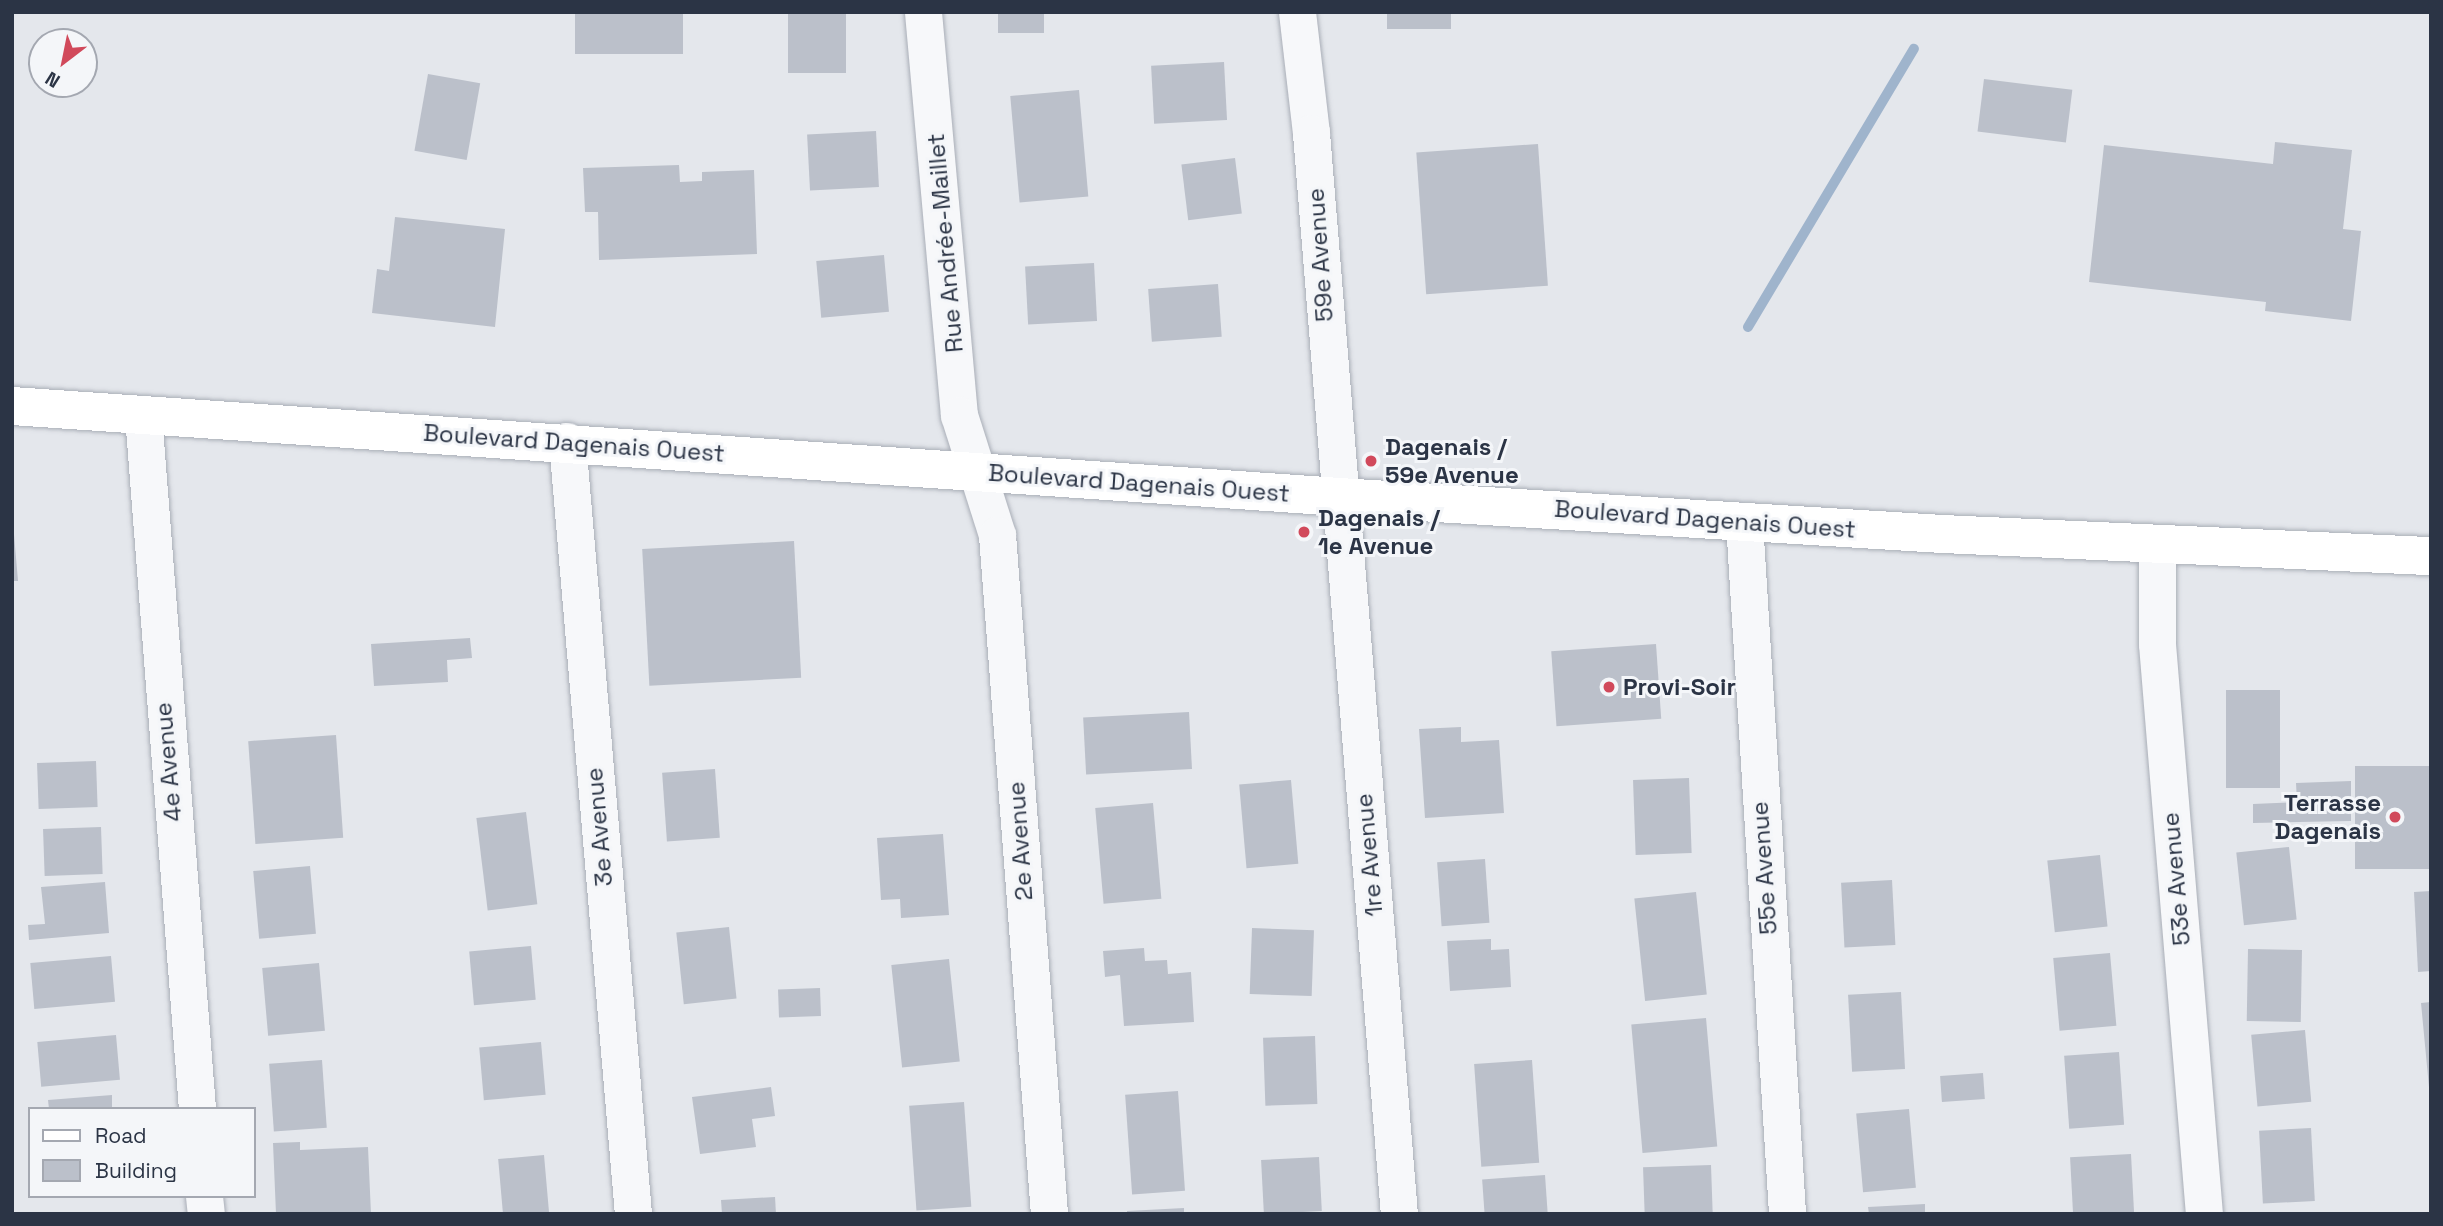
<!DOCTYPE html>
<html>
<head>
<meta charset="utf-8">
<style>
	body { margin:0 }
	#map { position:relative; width:2443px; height:1226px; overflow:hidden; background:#e4e7ec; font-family:"Space Grotesk",sans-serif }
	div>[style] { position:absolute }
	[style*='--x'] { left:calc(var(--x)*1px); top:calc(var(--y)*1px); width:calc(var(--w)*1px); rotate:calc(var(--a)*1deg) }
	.stream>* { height:10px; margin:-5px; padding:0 5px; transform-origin:5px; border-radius:5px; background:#9fb4cc }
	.building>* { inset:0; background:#bbc0ca; transform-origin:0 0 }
	.roads { filter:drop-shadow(0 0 2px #a9aeb7) drop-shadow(0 0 2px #a9aeb7) }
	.street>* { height:37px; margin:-18.5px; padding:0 18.5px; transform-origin:18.5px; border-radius:18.5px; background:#f7f8fa }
	.secondary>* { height:38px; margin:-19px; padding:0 19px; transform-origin:19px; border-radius:19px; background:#fff }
	.dots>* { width:19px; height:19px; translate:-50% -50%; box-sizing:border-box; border:4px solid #f4f6f9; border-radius:50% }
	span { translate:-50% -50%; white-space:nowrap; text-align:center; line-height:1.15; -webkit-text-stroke:6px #f4f6f9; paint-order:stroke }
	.street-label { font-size:24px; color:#2b3445 }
	.poi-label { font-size:24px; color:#2b3445; font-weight:700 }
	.left { translate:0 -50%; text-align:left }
	.right { translate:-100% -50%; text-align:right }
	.frame { position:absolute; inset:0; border:14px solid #2b3445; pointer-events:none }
	.legend { position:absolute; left:28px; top:1107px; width:228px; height:91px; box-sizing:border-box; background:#f4f6f9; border:2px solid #a4a8b1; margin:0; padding:9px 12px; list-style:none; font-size:21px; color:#2b3445 }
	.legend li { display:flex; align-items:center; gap:14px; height:35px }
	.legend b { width:35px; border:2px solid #a4a8b1 }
	.north { position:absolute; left:28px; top:28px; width:70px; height:70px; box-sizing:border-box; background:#f4f6f9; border:2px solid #a4a8b1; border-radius:50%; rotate:212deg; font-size:19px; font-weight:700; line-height:28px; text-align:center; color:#2b3445 }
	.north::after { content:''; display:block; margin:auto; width:24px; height:32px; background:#d1495b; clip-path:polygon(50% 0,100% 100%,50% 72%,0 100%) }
</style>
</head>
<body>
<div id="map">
	<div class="stream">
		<div style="--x:1748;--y:327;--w:324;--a:-59.2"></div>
	</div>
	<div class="building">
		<div style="left:575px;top:12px;width:108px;height:42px"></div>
		<div style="left:788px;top:12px;width:58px;height:61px"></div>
		<div style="left:998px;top:12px;width:46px;height:21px"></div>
		<div style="left:1387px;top:12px;width:64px;height:17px"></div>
		<div style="left:1224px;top:62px;width:58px;height:73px;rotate:87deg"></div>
		<div style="left:428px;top:74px;width:53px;height:78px;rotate:10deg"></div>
		<div style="left:1984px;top:79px;width:89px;height:53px;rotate:7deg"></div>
		<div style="left:1079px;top:90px;width:107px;height:69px;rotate:85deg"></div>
		<div style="left:876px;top:131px;width:56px;height:69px;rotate:87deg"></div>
		<div style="clip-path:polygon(2275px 142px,2352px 150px,2343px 229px,2361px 231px,2351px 321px,2265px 311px,2266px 302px,2089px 282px,2104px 145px,2273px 164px)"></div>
		<div style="left:1538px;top:144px;width:142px;height:122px;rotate:86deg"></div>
		<div style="left:1235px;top:158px;width:56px;height:54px;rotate:83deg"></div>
		<div style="clip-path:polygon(679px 165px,680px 182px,702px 181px,702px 172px,754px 170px,757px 254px,599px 260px,598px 212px,585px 212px,583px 168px)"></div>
		<div style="clip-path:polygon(395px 217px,505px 229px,495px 327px,372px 313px,377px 269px,389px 271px)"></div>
		<div style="left:884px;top:255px;width:57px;height:68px;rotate:85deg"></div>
		<div style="left:1094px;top:263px;width:58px;height:69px;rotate:87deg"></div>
		<div style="left:1218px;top:284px;width:53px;height:70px;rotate:86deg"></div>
		<div style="clip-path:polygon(12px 511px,18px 581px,12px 581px)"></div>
		<div style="left:794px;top:541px;width:137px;height:152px;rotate:87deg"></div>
		<div style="clip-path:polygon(470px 638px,472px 658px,447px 660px,448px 682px,374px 686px,371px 644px)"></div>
		<div style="left:1656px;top:644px;width:75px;height:105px;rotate:86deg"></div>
		<div style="left:2226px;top:690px;width:54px;height:98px"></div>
		<div style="left:1189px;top:712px;width:57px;height:106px;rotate:87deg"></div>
		<div style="clip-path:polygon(1461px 727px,1461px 742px,1499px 740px,1504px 813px,1425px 818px,1419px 729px)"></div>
		<div style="left:336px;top:735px;width:103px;height:88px;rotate:86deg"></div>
		<div style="left:96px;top:761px;width:46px;height:59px;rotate:88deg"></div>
		<div style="left:2431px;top:766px;width:103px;height:76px;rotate:90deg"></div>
		<div style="left:715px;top:769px;width:69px;height:53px;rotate:86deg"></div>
		<div style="left:1689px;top:778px;width:75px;height:56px;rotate:88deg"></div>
		<div style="left:1291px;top:780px;width:84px;height:52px;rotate:85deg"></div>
		<div style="clip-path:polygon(2351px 781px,2351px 821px,2253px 823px,2253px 804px,2297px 802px,2296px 783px)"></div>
		<div style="left:1153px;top:803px;width:96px;height:58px;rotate:85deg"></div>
		<div style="left:526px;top:812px;width:93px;height:50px;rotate:83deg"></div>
		<div style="left:101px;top:827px;width:47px;height:58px;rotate:88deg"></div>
		<div style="clip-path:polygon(943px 834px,949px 915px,901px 918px,900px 899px,881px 900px,877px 838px)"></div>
		<div style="left:2289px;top:847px;width:73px;height:53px;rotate:84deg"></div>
		<div style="left:2100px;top:855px;width:72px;height:53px;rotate:84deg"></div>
		<div style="left:1485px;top:859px;width:64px;height:48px;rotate:86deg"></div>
		<div style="left:310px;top:866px;width:68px;height:57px;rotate:85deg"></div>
		<div style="left:1892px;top:880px;width:65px;height:51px;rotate:87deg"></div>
		<div style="clip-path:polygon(105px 882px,109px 933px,29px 940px,28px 925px,45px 924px,41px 887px)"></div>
		<div style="clip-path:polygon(2431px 891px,2431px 971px,2418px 972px,2414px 892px)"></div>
		<div style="left:1696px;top:892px;width:103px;height:62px;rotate:84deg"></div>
		<div style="left:729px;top:927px;width:72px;height:53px;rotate:84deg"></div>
		<div style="left:1252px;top:928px;width:62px;height:66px;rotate:2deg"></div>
		<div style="clip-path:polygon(1491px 939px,1491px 950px,1509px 949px,1511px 987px,1450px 991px,1447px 941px)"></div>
		<div style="left:531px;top:946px;width:54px;height:62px;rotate:85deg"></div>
		<div style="clip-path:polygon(1144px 948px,1145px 961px,1167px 960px,1168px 974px,1191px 972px,1194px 1022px,1124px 1026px,1120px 975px,1105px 977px,1103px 951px)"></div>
		<div style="left:2248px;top:949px;width:54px;height:72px;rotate:1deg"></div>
		<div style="left:2110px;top:953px;width:73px;height:57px;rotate:85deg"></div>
		<div style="left:111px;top:956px;width:46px;height:81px;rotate:85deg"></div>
		<div style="left:949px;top:959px;width:103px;height:58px;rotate:84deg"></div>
		<div style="left:319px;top:963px;width:68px;height:57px;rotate:85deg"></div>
		<div style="left:820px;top:988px;width:28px;height:42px;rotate:88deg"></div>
		<div style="left:1901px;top:992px;width:77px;height:53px;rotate:87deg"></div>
		<div style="clip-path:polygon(2431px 1002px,2431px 1087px,2429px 1087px,2421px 1003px)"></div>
		<div style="left:1706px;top:1018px;width:129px;height:75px;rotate:85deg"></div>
		<div style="left:2305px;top:1030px;width:72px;height:54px;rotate:85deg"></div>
		<div style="left:116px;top:1035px;width:45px;height:79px;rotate:85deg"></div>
		<div style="left:1315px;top:1036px;width:68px;height:52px;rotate:88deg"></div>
		<div style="left:541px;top:1042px;width:53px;height:62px;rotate:85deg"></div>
		<div style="left:2119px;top:1052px;width:73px;height:55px;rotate:86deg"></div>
		<div style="left:322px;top:1060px;width:68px;height:53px;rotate:86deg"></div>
		<div style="left:1532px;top:1060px;width:103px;height:58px;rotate:86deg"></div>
		<div style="left:1983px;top:1073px;width:26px;height:43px;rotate:86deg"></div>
		<div style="clip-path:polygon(771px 1087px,775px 1116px,752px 1119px,756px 1147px,700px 1154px,692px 1097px)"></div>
		<div style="left:1178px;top:1091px;width:100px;height:53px;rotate:86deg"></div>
		<div style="clip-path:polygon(112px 1095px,112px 1109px,49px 1109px,48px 1100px)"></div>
		<div style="left:964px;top:1102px;width:105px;height:55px;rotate:86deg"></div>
		<div style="left:1909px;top:1109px;width:79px;height:53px;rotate:85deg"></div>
		<div style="left:2311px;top:1128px;width:73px;height:52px;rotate:87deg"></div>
		<div style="clip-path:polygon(300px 1142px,300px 1150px,368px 1147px,371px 1214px,276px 1214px,273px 1143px)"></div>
		<div style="left:2131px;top:1154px;width:60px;height:61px;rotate:87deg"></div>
		<div style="left:544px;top:1155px;width:59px;height:46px;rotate:85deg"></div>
		<div style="left:1319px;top:1157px;width:54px;height:58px;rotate:87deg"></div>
		<div style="left:1711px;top:1165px;width:49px;height:68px;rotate:88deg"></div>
		<div style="left:1545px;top:1175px;width:39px;height:63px;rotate:86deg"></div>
		<div style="clip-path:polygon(775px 1197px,776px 1214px,722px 1214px,721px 1200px)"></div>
		<div style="clip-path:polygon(1925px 1204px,1925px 1214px,1869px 1214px,1868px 1207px)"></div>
		<div style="clip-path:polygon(1184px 1208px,1184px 1214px,1127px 1214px,1127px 1211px)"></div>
	</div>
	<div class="roads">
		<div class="street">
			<div style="--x:923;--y:12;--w:405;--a:84.9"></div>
			<div style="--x:959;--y:415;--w:126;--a:72.4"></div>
			<div style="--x:997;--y:535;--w:681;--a:85.62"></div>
			<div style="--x:1297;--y:12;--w:122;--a:83.4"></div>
			<div style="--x:1311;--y:133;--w:1085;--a:85.35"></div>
			<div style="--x:143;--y:415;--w:696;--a:85.55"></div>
			<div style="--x:567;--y:441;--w:776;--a:85.12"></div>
			<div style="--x:1744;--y:522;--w:693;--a:86.44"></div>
			<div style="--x:2157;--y:544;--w:100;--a:90"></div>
			<div style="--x:2157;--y:644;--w:572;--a:85.29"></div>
			<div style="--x:204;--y:1196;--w:18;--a:84"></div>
		</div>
		<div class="secondary">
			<div style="--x:12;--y:406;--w:1330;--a:3.92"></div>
			<div style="--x:1339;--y:497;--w:605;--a:3.51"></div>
			<div style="--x:1943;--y:534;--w:488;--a:2.6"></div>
		</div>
	</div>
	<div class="dots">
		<div style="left:1371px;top:461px;background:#d1495b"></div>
		<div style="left:1304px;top:532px;background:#d1495b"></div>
		<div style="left:1609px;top:687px;background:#d1495b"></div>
		<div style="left:2395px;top:817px;background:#d1495b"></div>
	</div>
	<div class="street-label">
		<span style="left:945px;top:243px;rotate:-95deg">Rue Andrée-Maillet</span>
		<span style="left:1320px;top:255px;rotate:-94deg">59e Avenue</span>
		<span style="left:574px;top:443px;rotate:4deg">Boulevard Dagenais Ouest</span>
		<span style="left:1139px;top:483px;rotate:4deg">Boulevard Dagenais Ouest</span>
		<span style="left:1705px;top:519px;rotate:4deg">Boulevard Dagenais Ouest</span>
		<span style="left:168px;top:762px;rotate:-95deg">4e Avenue</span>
		<span style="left:599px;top:827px;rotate:-95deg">3e Avenue</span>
		<span style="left:1020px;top:841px;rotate:-94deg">2e Avenue</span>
		<span style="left:1369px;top:855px;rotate:-95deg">1re Avenue</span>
		<span style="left:1764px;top:868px;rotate:-94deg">55e Avenue</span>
		<span style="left:2176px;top:879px;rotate:-95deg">53e Avenue</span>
	</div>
	<div class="poi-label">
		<span class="left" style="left:1385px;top:461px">Dagenais /<br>59e Avenue</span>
		<span class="left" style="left:1318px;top:532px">Dagenais /<br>1e Avenue</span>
		<span class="left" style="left:1623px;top:687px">Provi-Soir</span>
		<span class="right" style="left:2381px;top:817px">Terrasse<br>Dagenais</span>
	</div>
	<div class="frame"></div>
	<ul class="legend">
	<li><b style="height:9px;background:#fff"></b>Road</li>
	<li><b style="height:19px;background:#bbc0ca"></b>Building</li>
	</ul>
	<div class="north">N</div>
</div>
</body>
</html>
